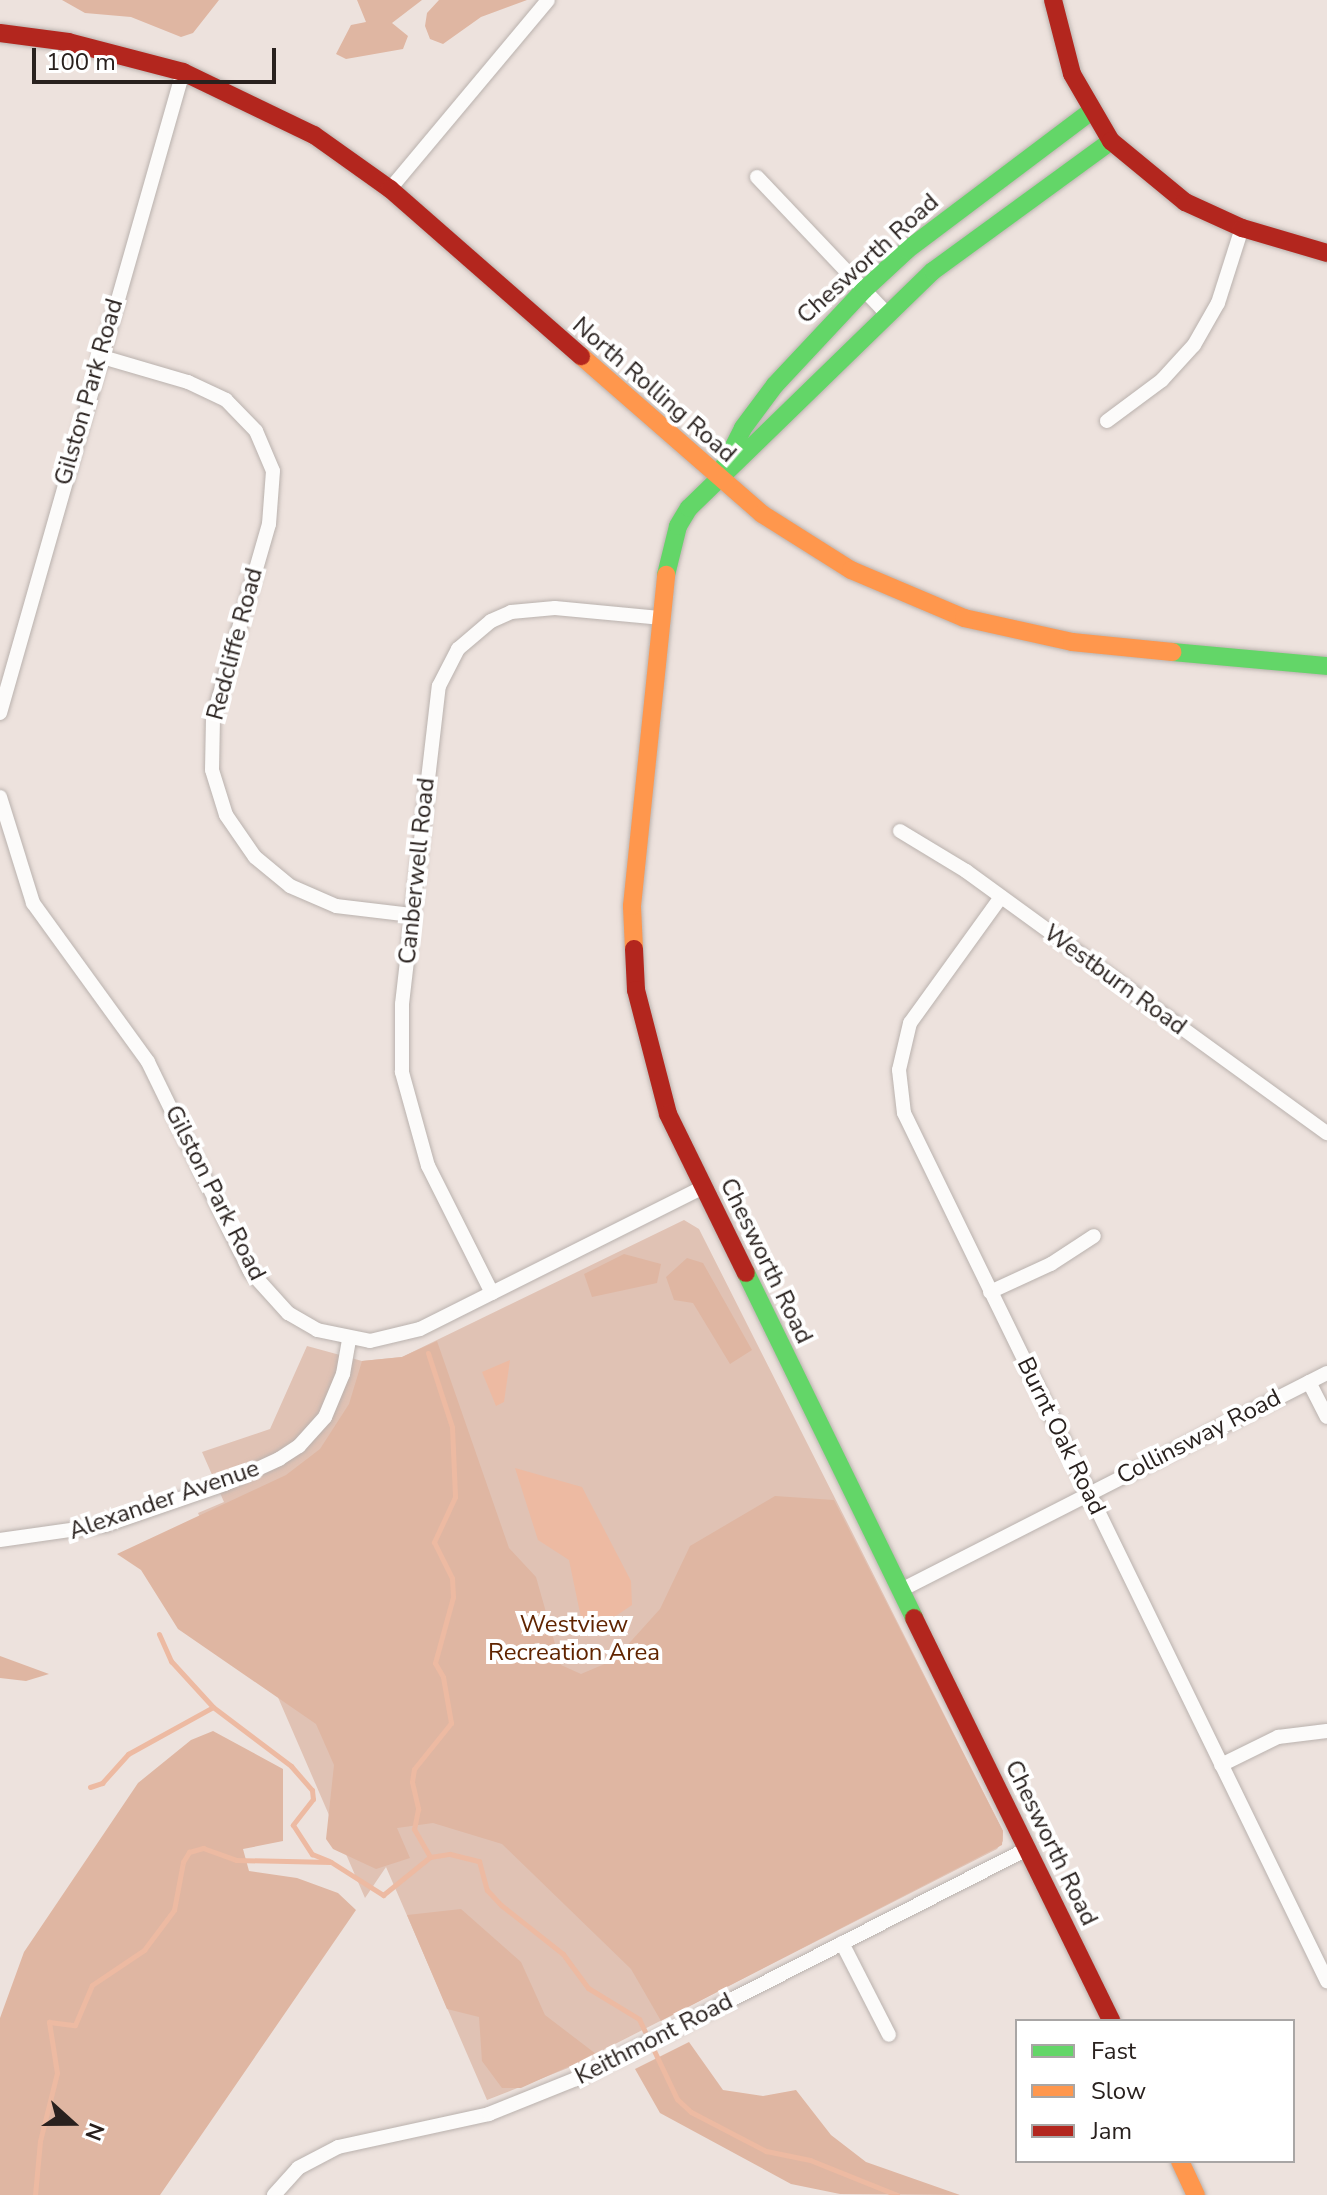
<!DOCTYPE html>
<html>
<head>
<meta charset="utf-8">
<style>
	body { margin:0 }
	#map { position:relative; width:1327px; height:2195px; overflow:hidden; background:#ede2dd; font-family:"Nunito Sans",sans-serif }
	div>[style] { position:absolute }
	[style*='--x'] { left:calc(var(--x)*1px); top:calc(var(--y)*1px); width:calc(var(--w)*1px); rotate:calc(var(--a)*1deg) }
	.green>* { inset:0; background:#e0c2b4 }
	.forest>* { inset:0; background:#dfb6a2 }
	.water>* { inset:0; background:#edbaa2 }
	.stream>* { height:5px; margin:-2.5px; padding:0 2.5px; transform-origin:2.5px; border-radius:2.5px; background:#edbaa2 }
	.roads { filter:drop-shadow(0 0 2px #bab2ae) drop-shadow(0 0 2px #bab2ae) }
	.street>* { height:14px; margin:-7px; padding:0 7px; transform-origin:7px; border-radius:7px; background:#fcfbfa }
	.fast>* { height:18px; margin:-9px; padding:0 9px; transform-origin:9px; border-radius:9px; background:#63d668 }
	.slow>* { height:18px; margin:-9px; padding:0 9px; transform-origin:9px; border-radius:9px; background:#ff974d }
	.jam>* { height:18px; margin:-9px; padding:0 9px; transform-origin:9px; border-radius:9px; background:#b3261e }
	span { translate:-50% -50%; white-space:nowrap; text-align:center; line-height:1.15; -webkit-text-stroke:8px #fff; paint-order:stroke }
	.street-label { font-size:24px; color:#29211e }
	.park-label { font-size:24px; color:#602400 }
	.legend { position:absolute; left:1015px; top:2019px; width:280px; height:144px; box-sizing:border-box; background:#fff; border:2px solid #a9a6a5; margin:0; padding:10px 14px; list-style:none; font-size:24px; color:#29211e }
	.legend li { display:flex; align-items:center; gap:16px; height:40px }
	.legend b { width:40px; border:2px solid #a9a6a5 }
	.north { position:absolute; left:32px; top:2083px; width:80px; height:80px; -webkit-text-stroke:6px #fff; paint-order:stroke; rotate:111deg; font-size:22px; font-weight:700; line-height:32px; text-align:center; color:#29211e }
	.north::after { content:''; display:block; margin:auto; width:28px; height:36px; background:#29211e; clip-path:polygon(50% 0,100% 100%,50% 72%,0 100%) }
	.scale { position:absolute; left:32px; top:48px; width:244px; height:36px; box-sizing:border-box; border:4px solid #29211e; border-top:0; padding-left:10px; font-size:24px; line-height:28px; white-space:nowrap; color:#29211e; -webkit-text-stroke:6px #fff; paint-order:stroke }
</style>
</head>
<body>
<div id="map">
	<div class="green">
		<div style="clip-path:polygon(684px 1220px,699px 1229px,1003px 1831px,1003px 1841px,997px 1849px,568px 2068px,487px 2100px,386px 1867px,365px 1898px,198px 1513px,224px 1502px,202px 1452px,270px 1429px,307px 1346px,362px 1361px,402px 1357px)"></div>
	</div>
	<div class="forest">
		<div style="clip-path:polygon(62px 0,219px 0,193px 33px,181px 37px,131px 17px,85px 13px)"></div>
		<div style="clip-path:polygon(357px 0,422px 0,392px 23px,408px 36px,403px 49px,346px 59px,336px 54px,351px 25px,366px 22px)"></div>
		<div style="clip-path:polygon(439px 0,527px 0,481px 17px,443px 44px,430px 39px,425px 26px,427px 13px)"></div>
		<div style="clip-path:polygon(624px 1254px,661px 1264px,657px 1283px,592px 1297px,584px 1274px)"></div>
		<div style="clip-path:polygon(687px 1258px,703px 1263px,752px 1350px,730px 1364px,693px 1303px,674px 1300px,666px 1277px)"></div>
		<div style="clip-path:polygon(437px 1341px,509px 1548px,536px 1577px,561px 1665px,581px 1674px,614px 1660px,660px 1609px,690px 1546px,775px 1496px,834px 1500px,1003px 1831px,1002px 1845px,661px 2021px,631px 1969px,502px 1844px,433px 1823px,397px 1828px,410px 1858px,376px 1869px,333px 1849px,326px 1839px,334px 1765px,316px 1724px,178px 1629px,141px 1570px,117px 1554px,286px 1475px,320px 1449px,349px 1404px,362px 1361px,402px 1357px)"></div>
		<div style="clip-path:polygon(0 1656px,49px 1674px,26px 1681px,0 1678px)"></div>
		<div style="clip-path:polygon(213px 1731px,283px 1769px,283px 1841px,243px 1849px,249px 1871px,297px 1878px,338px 1893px,356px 1910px,160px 2195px,0 2195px,0 2018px,24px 1952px,138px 1783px,191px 1740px)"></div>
		<div style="clip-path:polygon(461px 1909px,521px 1962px,545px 2015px,596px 2054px,521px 2088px,502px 2088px,482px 2061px,479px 2017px,447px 2009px,407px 1915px)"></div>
		<div style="clip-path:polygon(689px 2042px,723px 2090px,763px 2096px,796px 2090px,831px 2135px,866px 2162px,960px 2195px,840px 2194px,791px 2184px,660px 2113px,635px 2069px)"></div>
	</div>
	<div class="water">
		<div style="clip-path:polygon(510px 1360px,504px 1402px,496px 1406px,482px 1372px)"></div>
		<div style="clip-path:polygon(515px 1468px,582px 1487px,631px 1581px,632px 1605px,585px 1637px,569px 1560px,538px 1540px)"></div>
	</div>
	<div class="stream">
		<div style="--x:428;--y:1353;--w:78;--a:72"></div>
		<div style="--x:452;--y:1427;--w:70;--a:87.5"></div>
		<div style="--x:455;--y:1497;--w:50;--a:115"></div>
		<div style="--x:434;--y:1542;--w:40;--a:63.4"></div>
		<div style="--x:452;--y:1578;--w:19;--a:87"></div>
		<div style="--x:453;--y:1597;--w:68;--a:105.3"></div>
		<div style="--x:435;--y:1663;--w:16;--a:60"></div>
		<div style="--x:443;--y:1677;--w:47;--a:80.1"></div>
		<div style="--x:451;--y:1723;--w:59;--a:128.8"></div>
		<div style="--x:414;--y:1769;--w:13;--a:99"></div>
		<div style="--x:412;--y:1782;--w:28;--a:77"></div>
		<div style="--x:418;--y:1809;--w:20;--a:101"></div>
		<div style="--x:414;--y:1829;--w:32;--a:60"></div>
		<div style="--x:159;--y:1634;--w:30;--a:66"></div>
		<div style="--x:171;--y:1661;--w:62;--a:47.6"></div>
		<div style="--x:213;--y:1707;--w:98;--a:37.1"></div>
		<div style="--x:291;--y:1766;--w:32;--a:49"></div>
		<div style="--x:312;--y:1790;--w:9;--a:84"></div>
		<div style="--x:313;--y:1799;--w:33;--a:128"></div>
		<div style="--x:293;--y:1825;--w:35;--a:57"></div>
		<div style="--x:312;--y:1854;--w:18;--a:22"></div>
		<div style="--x:90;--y:1787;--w:13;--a:-18"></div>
		<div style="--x:102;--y:1783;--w:39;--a:-48"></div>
		<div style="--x:128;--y:1754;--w:97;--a:-28.9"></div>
		<div style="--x:35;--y:2195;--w:54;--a:-84.7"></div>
		<div style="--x:40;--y:2141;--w:70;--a:-76"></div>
		<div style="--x:57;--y:2073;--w:52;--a:-98.9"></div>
		<div style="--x:49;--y:2022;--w:26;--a:7"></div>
		<div style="--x:75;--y:2025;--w:43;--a:-67"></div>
		<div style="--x:92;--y:1985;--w:63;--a:-33.9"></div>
		<div style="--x:144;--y:1950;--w:50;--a:-53.1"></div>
		<div style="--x:174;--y:1910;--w:49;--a:-79.4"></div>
		<div style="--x:183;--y:1862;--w:12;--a:-59"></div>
		<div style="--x:189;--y:1852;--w:15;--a:-16"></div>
		<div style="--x:203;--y:1848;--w:35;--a:20"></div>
		<div style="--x:236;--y:1860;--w:95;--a:1.2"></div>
		<div style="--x:331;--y:1862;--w:62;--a:32.4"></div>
		<div style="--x:383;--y:1895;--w:60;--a:-39"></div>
		<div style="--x:430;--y:1857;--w:20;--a:-9"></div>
		<div style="--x:450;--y:1854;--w:30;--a:14"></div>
		<div style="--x:479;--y:1861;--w:30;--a:75"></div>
		<div style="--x:487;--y:1890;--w:21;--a:47"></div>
		<div style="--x:501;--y:1905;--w:79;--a:38.3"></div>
		<div style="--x:563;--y:1954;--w:42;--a:53.7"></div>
		<div style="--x:588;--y:1988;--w:60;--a:31.3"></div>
		<div style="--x:639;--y:2019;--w:89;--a:64.6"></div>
		<div style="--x:677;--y:2099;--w:19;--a:43"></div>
		<div style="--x:691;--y:2112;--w:85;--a:27.5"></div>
		<div style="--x:766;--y:2151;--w:45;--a:11.6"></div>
		<div style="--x:810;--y:2160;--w:94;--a:21.9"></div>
	</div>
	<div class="roads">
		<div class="street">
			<div style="--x:757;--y:177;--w:189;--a:46.5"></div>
			<div style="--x:390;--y:189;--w:246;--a:-50.1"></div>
			<div style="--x:99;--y:356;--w:93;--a:16.3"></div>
			<div style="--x:188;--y:382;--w:42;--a:25.3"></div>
			<div style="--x:226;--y:400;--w:43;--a:45.9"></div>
			<div style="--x:256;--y:431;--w:43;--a:67"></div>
			<div style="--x:273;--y:471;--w:53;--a:94.3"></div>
			<div style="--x:269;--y:524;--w:202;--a:106.1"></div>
			<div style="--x:213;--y:718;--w:52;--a:91.1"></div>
			<div style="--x:212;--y:770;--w:47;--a:72.7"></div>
			<div style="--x:226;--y:815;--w:51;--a:55.4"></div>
			<div style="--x:255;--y:857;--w:45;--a:39.6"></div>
			<div style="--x:290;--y:886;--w:50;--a:23.5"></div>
			<div style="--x:336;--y:906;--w:76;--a:6.8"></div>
			<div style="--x:1107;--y:421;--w:69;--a:-36.7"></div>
			<div style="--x:1162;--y:380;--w:47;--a:-47.6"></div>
			<div style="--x:1194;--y:345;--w:48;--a:-60.3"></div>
			<div style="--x:1218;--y:303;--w:79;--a:-72.3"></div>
			<div style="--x:0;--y:713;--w:667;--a:-74.07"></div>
			<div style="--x:0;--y:797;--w:111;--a:72.7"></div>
			<div style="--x:33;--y:903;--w:196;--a:54.1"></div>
			<div style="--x:148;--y:1062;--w:233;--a:64"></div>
			<div style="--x:250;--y:1271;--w:57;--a:47.9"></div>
			<div style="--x:288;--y:1313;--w:34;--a:30"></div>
			<div style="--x:317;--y:1330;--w:54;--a:11.7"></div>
			<div style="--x:370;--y:1341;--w:51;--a:-13.5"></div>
			<div style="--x:420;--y:1329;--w:317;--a:-26.6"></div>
			<div style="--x:900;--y:831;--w:77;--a:31.2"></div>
			<div style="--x:966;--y:871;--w:446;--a:36"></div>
			<div style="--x:1001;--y:897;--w:155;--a:125.8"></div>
			<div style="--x:910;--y:1023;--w:48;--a:103.2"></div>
			<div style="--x:899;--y:1070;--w:43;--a:83.4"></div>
			<div style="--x:904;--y:1113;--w:966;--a:64.02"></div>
			<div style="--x:990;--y:1292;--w:67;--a:-24.7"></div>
			<div style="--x:1051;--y:1264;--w:51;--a:-33.1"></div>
			<div style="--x:492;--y:1293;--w:142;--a:-116.7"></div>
			<div style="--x:428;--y:1166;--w:98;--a:-105.5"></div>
			<div style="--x:402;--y:1072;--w:68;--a:-90"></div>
			<div style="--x:402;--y:1004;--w:320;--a:-83.4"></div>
			<div style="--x:439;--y:686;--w:42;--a:-62.8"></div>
			<div style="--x:458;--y:649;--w:43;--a:-40.3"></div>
			<div style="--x:491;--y:621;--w:22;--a:-24"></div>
			<div style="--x:511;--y:612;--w:44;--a:-5.2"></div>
			<div style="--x:555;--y:608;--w:105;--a:5.4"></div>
			<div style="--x:1309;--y:1382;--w:39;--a:63"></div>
			<div style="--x:0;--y:1540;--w:107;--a:-8.1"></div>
			<div style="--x:106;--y:1525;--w:126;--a:-19"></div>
			<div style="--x:225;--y:1484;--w:60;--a:-24.8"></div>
			<div style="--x:279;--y:1459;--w:24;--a:-33"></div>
			<div style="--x:299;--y:1446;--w:39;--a:-48"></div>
			<div style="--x:325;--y:1417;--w:47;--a:-67.3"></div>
			<div style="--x:343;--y:1374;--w:36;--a:-80"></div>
			<div style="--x:901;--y:1590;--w:478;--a:-27"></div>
			<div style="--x:1221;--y:1765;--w:64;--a:-26.2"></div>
			<div style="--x:1278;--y:1737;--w:49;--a:-7"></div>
			<div style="--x:842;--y:1943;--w:103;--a:62.9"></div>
			<div style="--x:274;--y:2195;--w:36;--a:-48"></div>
			<div style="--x:298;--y:2168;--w:45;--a:-27.7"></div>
			<div style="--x:338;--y:2147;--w:155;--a:-12.3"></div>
			<div style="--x:489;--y:2114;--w:94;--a:-21.9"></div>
			<div style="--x:576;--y:2079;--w:506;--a:-27.02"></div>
		</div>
		<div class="fast">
			<div style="--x:721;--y:472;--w:49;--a:-63.4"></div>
			<div style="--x:743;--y:428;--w:54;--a:-53.3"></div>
			<div style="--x:775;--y:385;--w:130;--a:-46.9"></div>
			<div style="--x:864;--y:290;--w:59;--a:-42.9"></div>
			<div style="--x:907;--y:250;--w:229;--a:-37"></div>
			<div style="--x:666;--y:575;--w:50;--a:-76.2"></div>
			<div style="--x:678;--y:526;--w:21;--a:-59"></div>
			<div style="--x:689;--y:508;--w:340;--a:-44.2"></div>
			<div style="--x:933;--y:271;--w:220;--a:-36.1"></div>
			<div style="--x:1173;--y:652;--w:155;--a:5.2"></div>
			<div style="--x:746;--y:1273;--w:384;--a:64"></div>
		</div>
		<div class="slow">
			<div style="--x:581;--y:356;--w:240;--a:41.1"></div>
			<div style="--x:762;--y:514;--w:105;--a:32.2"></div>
			<div style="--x:851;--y:570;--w:123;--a:23"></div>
			<div style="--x:964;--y:618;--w:111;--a:12.5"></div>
			<div style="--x:1072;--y:642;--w:101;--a:5.7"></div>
			<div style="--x:634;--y:949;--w:43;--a:-92.7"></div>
			<div style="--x:632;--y:906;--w:333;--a:-84.1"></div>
			<div style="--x:1180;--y:2161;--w:38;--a:65"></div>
		</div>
		<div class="jam">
			<div style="--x:1053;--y:0;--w:76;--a:75.6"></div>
			<div style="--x:1072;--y:74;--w:78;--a:59.8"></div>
			<div style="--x:1111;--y:141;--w:96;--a:39.5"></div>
			<div style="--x:1185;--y:202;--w:63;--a:24.5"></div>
			<div style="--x:1242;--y:228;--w:89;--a:16.4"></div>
			<div style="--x:0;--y:33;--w:69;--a:7.5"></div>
			<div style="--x:68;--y:42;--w:119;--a:14.6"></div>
			<div style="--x:183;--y:72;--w:145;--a:25.7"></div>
			<div style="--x:314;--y:135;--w:93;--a:35.4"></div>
			<div style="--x:390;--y:189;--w:254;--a:41.2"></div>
			<div style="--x:634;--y:949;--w:41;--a:87.2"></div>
			<div style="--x:636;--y:990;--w:128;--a:75.5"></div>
			<div style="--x:668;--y:1114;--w:177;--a:63.9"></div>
			<div style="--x:914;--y:1618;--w:449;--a:63.9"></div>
		</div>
	</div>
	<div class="street-label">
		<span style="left:868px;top:259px;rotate:-42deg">Chesworth Road</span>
		<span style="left:654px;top:390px;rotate:41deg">North Rolling Road</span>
		<span style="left:89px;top:392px;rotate:-74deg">Gilston Park Road</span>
		<span style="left:235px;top:644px;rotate:-75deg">Redcliffe Road</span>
		<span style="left:417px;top:871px;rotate:-84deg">Canberwell Road</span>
		<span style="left:1115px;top:980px;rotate:36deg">Westburn Road</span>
		<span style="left:215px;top:1193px;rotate:63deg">Gilston Park Road</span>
		<span style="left:766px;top:1261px;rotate:64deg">Chesworth Road</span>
		<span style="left:1061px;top:1436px;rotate:64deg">Burnt Oak Road</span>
		<span style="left:1199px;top:1437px;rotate:-27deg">Collinsway Road</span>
		<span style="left:164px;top:1500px;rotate:-19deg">Alexander Avenue</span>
		<span style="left:1051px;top:1843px;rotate:64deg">Chesworth Road</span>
		<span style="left:654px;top:2039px;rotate:-27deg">Keithmont Road</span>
	</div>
	<div class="park-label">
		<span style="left:574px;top:1639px">Westview<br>Recreation Area</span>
	</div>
	<ul class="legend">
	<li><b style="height:10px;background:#63d668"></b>Fast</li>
	<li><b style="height:10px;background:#ff974d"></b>Slow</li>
	<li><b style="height:10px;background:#b3261e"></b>Jam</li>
	</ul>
	<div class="north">N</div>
	<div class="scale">100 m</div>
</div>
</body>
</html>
